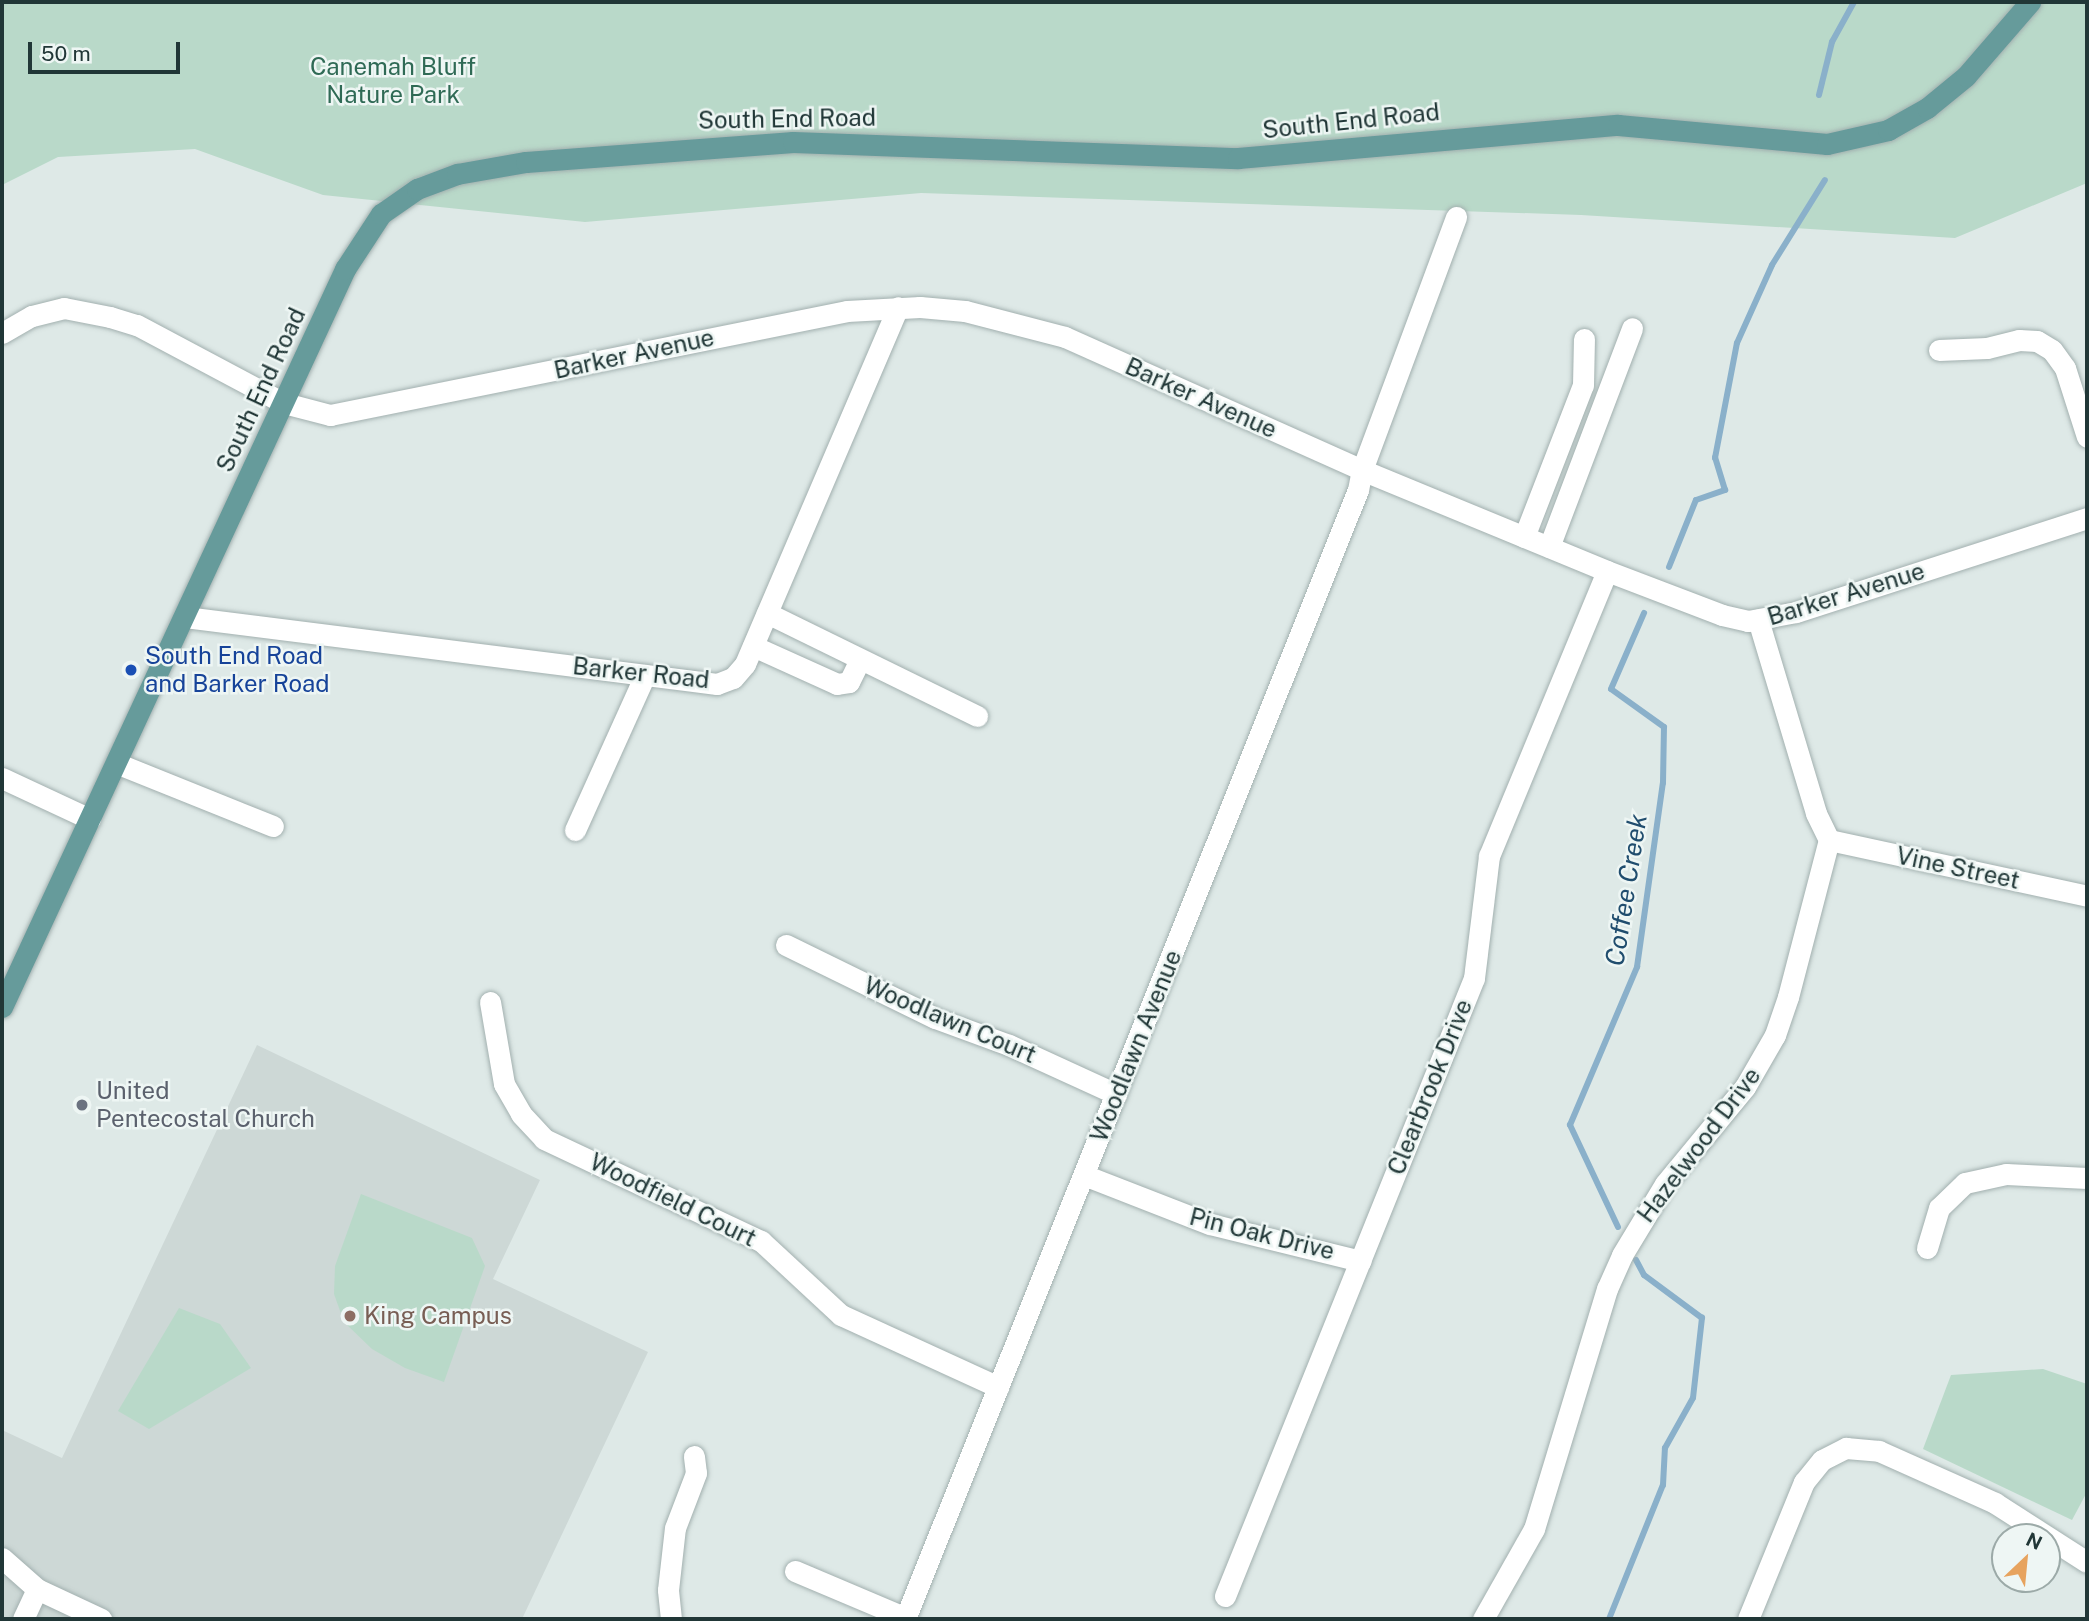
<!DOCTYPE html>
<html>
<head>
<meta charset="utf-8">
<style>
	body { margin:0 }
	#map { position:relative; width:2089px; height:1621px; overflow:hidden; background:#dee9e7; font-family:"Public Sans",sans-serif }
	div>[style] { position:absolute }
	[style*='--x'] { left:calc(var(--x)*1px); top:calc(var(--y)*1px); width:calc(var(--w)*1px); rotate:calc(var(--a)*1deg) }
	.built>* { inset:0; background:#cdd8d6 }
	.green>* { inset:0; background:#b9d9c9 }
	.stream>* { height:6px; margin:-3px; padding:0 3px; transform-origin:3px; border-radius:3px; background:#8ab0ca }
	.roads { filter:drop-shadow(0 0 2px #a2b0af) drop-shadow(0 0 2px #a2b0af) }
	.minor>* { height:21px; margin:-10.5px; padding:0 10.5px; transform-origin:10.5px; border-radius:10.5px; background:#fff }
	.major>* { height:21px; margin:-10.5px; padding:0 10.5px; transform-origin:10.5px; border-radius:10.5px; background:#669b9b }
	.dots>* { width:19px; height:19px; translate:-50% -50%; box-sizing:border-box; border:4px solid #eef6f4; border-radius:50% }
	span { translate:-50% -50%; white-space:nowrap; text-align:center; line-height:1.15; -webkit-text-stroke:5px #eef6f4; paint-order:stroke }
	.park-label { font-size:24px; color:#2f6a55 }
	.street-label { font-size:24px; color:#213737 }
	.transit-label { font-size:24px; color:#164399 }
	.left { translate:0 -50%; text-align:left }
	.worship-label { font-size:24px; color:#5b616d }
	.education-label { font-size:24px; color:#785e54 }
	.water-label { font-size:26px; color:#204d6e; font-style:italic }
	.frame { position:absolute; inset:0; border:4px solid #213737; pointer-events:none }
	.north { position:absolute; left:1991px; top:1523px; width:70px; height:70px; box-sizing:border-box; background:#eef6f4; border:2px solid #9caaa8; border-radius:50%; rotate:26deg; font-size:19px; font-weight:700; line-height:28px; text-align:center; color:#213737 }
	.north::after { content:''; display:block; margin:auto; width:24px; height:32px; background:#e7a35e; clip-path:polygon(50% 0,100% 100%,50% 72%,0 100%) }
	.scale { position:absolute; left:28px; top:42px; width:152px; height:32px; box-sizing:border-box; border:4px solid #213737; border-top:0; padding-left:9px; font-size:21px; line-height:24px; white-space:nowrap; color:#213737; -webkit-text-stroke:5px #eef6f4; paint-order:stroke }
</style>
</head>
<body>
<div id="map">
	<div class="built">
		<div style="clip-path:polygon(257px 1045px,540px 1180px,493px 1279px,648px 1352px,522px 1619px,2px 1619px,2px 1430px,62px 1458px)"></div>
	</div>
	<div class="green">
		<div style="clip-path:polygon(2px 2px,2087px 2px,2087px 183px,1955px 238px,1581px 215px,921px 193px,585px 222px,323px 195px,195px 149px,58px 157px,2px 185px)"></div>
		<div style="clip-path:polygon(361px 1194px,472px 1238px,485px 1266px,444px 1382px,405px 1368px,372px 1349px,344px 1322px,334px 1294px,335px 1266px)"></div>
		<div style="clip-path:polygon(179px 1308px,220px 1324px,251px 1368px,149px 1429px,118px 1411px)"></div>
		<div style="clip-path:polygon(2043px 1369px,2087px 1384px,2087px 1492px,2072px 1520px,1923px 1449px,1951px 1375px)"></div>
	</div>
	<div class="stream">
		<div style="--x:1819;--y:95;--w:55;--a:-76.2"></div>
		<div style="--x:1832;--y:42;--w:46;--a:-61.2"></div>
		<div style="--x:1669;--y:567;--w:72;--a:-68.1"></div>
		<div style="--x:1696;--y:500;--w:31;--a:-19"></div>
		<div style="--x:1725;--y:490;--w:34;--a:-107"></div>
		<div style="--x:1715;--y:458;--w:117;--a:-79.2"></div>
		<div style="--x:1737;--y:343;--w:85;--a:-65.8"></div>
		<div style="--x:1772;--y:265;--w:100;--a:-58.1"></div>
		<div style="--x:1618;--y:1227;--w:113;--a:-115.2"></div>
		<div style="--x:1570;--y:1125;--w:172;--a:-67"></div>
		<div style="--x:1637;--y:967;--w:186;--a:-82"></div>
		<div style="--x:1663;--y:783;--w:56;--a:-89"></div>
		<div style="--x:1664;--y:727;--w:65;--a:-144.4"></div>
		<div style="--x:1611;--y:689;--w:83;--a:-66.5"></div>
		<div style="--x:1609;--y:1619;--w:144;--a:-68.1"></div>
		<div style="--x:1663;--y:1485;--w:37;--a:-87"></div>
		<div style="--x:1665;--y:1448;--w:57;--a:-60.8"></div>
		<div style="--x:1693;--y:1398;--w:81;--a:-83.6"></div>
		<div style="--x:1702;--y:1318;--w:72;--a:-143.4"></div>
		<div style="--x:1644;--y:1275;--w:17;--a:-118"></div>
	</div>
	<div class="roads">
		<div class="minor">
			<div style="--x:2;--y:333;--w:34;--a:-30"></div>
			<div style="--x:32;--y:316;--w:33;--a:-14"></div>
			<div style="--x:64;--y:308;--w:47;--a:11.1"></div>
			<div style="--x:110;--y:317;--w:28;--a:17"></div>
			<div style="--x:137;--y:325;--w:166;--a:28"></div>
			<div style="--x:284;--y:403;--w:48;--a:14.6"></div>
			<div style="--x:330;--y:415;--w:527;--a:-11.37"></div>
			<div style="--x:847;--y:311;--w:73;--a:-3.1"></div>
			<div style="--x:920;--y:307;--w:45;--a:5.1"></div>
			<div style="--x:965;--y:311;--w:103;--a:14.6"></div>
			<div style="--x:1065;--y:337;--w:325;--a:24.1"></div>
			<div style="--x:1362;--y:470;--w:265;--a:22.4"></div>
			<div style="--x:1607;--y:571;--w:123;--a:20.9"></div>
			<div style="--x:1722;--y:615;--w:27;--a:13"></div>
			<div style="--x:1748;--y:621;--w:49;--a:-10.6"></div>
			<div style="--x:1796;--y:612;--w:306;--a:-17.9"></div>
			<div style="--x:1939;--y:350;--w:48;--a:-2.4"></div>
			<div style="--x:1987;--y:348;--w:33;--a:-14"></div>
			<div style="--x:2019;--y:340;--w:18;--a:3"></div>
			<div style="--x:2037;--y:341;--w:17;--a:31"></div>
			<div style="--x:2052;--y:350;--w:22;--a:54"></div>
			<div style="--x:2065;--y:368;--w:72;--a:72.3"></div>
			<div style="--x:1524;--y:537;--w:163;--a:-68.8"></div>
			<div style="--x:1583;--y:385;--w:46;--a:-88.8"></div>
			<div style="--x:1549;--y:547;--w:234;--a:-69.2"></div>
			<div style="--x:767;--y:613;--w:234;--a:26.1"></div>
			<div style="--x:185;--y:617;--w:536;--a:7.18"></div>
			<div style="--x:717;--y:684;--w:17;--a:-21"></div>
			<div style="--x:733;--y:678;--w:18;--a:-49"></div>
			<div style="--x:745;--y:664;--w:388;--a:-66.8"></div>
			<div style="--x:753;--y:646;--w:92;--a:24.3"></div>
			<div style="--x:837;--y:684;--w:12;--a:-9"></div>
			<div style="--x:849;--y:682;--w:25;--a:-64"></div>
			<div style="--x:116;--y:763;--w:169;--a:21.9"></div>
			<div style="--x:2;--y:778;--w:97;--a:25"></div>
			<div style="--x:575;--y:830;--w:170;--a:-65.7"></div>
			<div style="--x:1829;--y:840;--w:264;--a:12.2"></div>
			<div style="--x:786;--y:945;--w:166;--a:26.1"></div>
			<div style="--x:935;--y:1018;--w:79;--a:20"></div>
			<div style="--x:1009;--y:1045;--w:118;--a:24.6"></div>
			<div style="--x:490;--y:1002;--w:83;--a:80.3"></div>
			<div style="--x:504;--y:1084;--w:34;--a:60"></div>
			<div style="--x:521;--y:1114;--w:34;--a:47"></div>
			<div style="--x:544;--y:1139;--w:240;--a:25.2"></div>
			<div style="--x:761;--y:1241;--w:109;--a:42.8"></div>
			<div style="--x:841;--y:1315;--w:173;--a:24.6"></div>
			<div style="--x:1084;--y:1175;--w:135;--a:21.3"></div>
			<div style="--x:1210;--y:1224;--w:155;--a:13.8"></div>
			<div style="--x:1927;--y:1248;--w:42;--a:-73.3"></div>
			<div style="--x:1939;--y:1208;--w:36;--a:-44"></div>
			<div style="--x:1965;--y:1183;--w:42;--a:-12.4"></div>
			<div style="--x:2006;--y:1174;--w:81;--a:2.8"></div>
			<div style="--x:2;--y:1558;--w:47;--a:41.5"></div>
			<div style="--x:37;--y:1589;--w:71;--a:25.1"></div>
			<div style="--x:795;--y:1571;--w:121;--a:22.9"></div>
			<div style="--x:1225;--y:1596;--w:666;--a:-68.05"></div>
			<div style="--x:1474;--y:978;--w:123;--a:-83"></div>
			<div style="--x:1489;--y:856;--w:308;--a:-67.5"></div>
			<div style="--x:23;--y:1619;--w:33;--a:-65"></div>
			<div style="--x:671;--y:1619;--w:29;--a:-96"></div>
			<div style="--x:668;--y:1590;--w:62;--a:-83.6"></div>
			<div style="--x:675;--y:1528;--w:59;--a:-69.1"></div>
			<div style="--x:696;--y:1473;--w:17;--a:-97"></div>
			<div style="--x:905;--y:1619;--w:1216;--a:-68.14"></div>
			<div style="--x:1358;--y:490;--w:20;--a:-79"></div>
			<div style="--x:1362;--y:470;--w:270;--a:-69.6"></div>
			<div style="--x:1483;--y:1619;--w:103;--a:-60.5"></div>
			<div style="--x:1534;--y:1529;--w:251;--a:-73.1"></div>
			<div style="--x:1607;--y:1289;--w:37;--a:-66"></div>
			<div style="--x:1622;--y:1255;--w:83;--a:-58.8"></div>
			<div style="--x:1665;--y:1184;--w:126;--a:-50.5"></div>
			<div style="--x:1745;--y:1087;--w:60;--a:-60"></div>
			<div style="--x:1775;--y:1035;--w:40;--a:-71.1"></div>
			<div style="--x:1788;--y:997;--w:162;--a:-75.4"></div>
			<div style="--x:1829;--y:840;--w:30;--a:-116"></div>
			<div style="--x:1816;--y:813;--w:202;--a:-106.7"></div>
			<div style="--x:1748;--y:1619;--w:148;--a:-67.8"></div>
			<div style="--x:1804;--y:1482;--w:28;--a:-51"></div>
			<div style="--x:1822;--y:1460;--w:27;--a:-27"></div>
			<div style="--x:1846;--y:1448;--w:33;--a:5"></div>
			<div style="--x:1879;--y:1451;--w:127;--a:24.1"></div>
			<div style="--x:1995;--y:1503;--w:109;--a:32.7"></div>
		</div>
		<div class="major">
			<div style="--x:2;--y:1007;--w:814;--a:-65.07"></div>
			<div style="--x:345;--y:269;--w:66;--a:-56.8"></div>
			<div style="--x:381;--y:214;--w:44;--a:-34.8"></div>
			<div style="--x:417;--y:189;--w:43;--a:-20.6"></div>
			<div style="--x:457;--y:174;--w:70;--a:-9.9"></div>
			<div style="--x:526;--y:162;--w:268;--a:-4.3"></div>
			<div style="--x:793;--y:142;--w:445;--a:2.1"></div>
			<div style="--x:1238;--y:158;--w:381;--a:-5"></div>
			<div style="--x:1618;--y:125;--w:210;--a:5.2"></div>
			<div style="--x:1827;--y:144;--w:63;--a:-12.9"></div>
			<div style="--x:1888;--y:130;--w:45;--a:-29.4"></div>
			<div style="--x:1927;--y:108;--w:50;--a:-39.4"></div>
			<div style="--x:1966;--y:76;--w:98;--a:-49.1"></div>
		</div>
	</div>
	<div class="dots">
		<div style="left:131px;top:670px;background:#1a4fb4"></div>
		<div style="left:82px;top:1105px;background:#6b7280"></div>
		<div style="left:350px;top:1316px;background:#8d6e63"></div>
	</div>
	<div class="park-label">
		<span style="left:393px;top:81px">Canemah Bluff<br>Nature Park</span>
	</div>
	<div class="street-label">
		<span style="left:787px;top:119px;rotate:-1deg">South End Road</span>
		<span style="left:1351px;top:121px;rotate:-6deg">South End Road</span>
		<span style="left:634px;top:354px;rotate:-12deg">Barker Avenue</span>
		<span style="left:261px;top:390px;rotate:-65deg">South End Road</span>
		<span style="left:1201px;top:398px;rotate:24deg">Barker Avenue</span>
		<span style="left:1846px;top:594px;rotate:-17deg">Barker Avenue</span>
		<span style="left:641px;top:673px;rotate:6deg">Barker Road</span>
		<span style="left:1958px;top:868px;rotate:12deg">Vine Street</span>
		<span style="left:950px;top:1020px;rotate:23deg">Woodlawn Court</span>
		<span style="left:1136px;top:1046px;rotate:-68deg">Woodlawn Avenue</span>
		<span style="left:1430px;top:1087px;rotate:-68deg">Clearbrook Drive</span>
		<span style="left:1699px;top:1145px;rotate:-53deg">Hazelwood Drive</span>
		<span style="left:673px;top:1200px;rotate:26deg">Woodfield Court</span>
		<span style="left:1262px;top:1234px;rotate:14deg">Pin Oak Drive</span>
	</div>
	<div class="transit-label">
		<span class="left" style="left:145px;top:670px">South End Road<br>and Barker Road</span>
	</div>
	<div class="worship-label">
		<span class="left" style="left:96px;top:1105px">United<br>Pentecostal Church</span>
	</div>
	<div class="education-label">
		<span class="left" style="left:364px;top:1316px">King Campus</span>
	</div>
	<div class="water-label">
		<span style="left:1626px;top:890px;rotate:-81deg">Coffee Creek</span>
	</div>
	<div class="frame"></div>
	<div class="north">N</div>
	<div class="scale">50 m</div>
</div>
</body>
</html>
